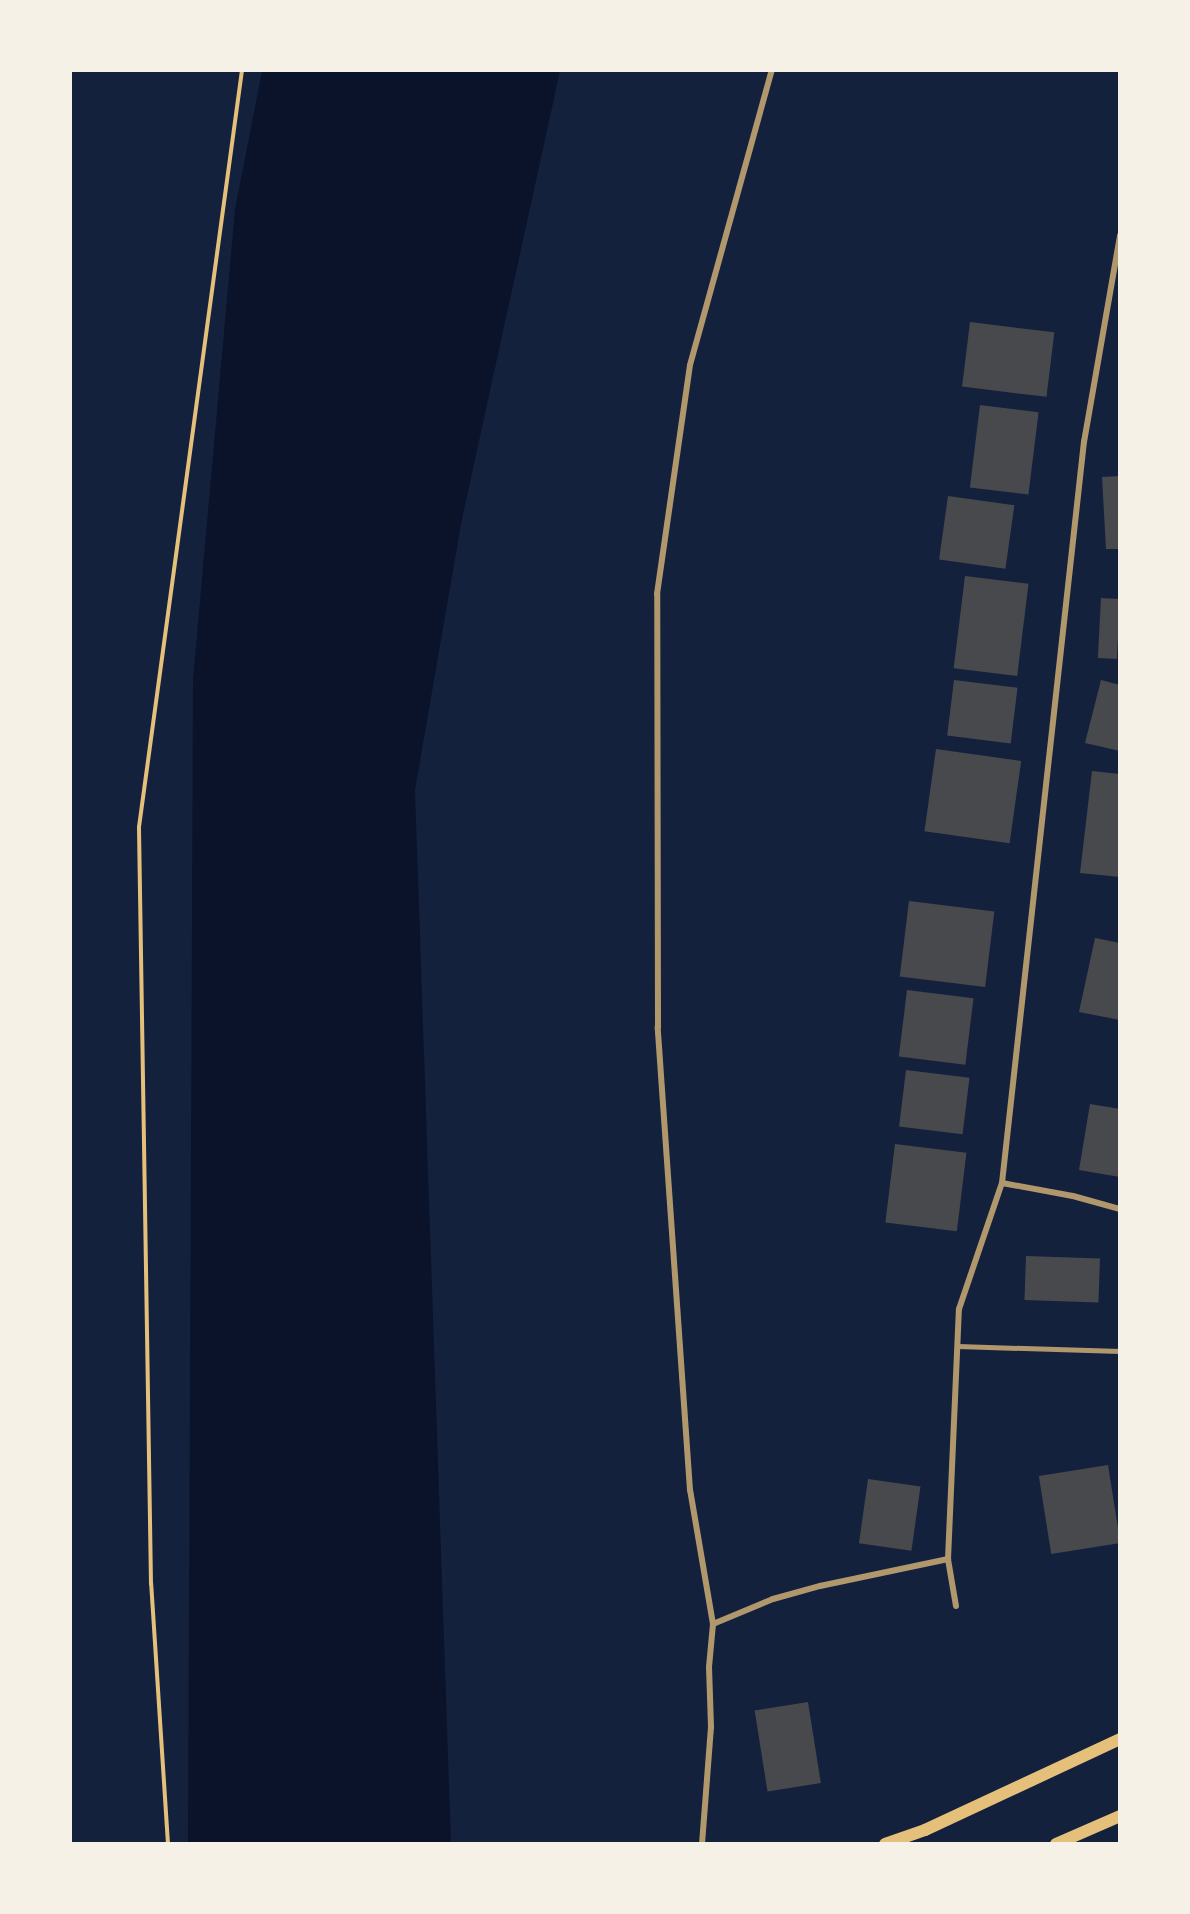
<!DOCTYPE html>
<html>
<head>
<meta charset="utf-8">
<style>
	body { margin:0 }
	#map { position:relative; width:1190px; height:1914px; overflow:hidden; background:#14213d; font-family:Ubuntu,sans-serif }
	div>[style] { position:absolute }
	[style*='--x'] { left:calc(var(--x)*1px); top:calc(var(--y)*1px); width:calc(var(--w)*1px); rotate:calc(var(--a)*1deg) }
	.water>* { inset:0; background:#0b132b }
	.building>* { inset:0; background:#48494c; transform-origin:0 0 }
	.path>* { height:4px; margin:-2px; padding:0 2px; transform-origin:2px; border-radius:2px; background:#e5c07b }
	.service>* { height:4.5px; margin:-2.25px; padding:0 2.25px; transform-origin:2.25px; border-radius:2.25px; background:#b1986c }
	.minor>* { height:6px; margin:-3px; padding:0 3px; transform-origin:3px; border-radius:3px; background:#b1986c }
	.secondary>* { height:12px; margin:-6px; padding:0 6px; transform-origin:6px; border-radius:6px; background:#e5c07b }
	span { translate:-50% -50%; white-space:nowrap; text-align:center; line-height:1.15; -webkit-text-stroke:6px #f6f1e7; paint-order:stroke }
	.frame { position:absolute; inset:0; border:72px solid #f6f1e7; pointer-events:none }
</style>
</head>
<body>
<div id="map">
	<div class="water">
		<div style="clip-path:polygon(262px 71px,560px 71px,462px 519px,415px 790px,451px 1843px,188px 1843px,193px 679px,235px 209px)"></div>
	</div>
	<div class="building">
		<div style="left:970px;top:322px;width:85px;height:65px;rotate:7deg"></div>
		<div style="left:980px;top:405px;width:59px;height:83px;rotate:7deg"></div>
		<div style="clip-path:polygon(1120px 476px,1120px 549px,1106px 549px,1102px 477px)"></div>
		<div style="left:948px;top:496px;width:67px;height:64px;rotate:8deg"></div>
		<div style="left:965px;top:576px;width:64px;height:93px;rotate:7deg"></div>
		<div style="left:1101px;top:598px;width:19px;height:60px;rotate:3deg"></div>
		<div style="left:954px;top:680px;width:64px;height:56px;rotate:7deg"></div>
		<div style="clip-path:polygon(1101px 680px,1120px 685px,1120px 751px,1085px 743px)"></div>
		<div style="left:936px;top:749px;width:86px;height:83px;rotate:8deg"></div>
		<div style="clip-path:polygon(1092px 771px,1120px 774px,1120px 877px,1080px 873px)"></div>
		<div style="left:909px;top:901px;width:86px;height:76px;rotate:7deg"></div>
		<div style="clip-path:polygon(1095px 938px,1120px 943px,1120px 1020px,1079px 1012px)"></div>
		<div style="left:907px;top:990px;width:67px;height:67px;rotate:7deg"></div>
		<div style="left:906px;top:1070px;width:64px;height:57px;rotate:7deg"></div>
		<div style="clip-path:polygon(1090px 1104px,1120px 1109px,1120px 1177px,1079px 1170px)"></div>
		<div style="left:895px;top:1144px;width:72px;height:79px;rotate:7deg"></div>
		<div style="left:1026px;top:1256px;width:74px;height:44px;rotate:2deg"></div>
		<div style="left:1108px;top:1465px;width:79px;height:70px;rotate:81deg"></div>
		<div style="left:868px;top:1479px;width:53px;height:65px;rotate:8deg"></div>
		<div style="left:808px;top:1702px;width:82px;height:54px;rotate:81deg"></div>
	</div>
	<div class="path">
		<div style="--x:168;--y:1844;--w:261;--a:-93.7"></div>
		<div style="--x:151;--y:1584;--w:757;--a:-90.91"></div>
		<div style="--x:139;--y:827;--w:764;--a:-82.25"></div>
	</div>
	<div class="service">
		<div style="--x:958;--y:1346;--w:162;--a:1.8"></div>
	</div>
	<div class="minor">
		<div style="--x:1002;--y:1183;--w:72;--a:10.4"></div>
		<div style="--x:1073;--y:1196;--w:49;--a:15.5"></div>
		<div style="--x:956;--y:1606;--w:48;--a:-99.7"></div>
		<div style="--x:948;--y:1559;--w:250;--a:-87.5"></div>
		<div style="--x:959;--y:1309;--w:133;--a:-71.2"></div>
		<div style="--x:1002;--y:1183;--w:746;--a:-83.69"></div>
		<div style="--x:1084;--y:442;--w:210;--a:-80.1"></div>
		<div style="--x:713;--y:1624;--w:136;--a:-99.7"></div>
		<div style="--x:690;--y:1490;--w:464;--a:-94"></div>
		<div style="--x:658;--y:1027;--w:433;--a:-90.1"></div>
		<div style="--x:657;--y:594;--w:231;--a:-81.8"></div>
		<div style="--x:690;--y:365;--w:306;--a:-74.5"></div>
		<div style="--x:702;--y:1844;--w:117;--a:-85.6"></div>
		<div style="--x:711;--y:1727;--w:60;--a:-91.9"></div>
		<div style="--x:709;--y:1667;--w:43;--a:-84.7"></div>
		<div style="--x:713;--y:1624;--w:65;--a:-22.6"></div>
		<div style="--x:773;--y:1599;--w:49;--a:-15.5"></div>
		<div style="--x:820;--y:1586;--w:131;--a:-11.9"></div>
	</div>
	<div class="secondary">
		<div style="--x:885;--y:1844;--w:42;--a:-19.3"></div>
		<div style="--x:925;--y:1830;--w:215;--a:-25"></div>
		<div style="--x:1056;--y:1844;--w:70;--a:-23.6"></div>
	</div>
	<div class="frame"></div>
</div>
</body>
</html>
